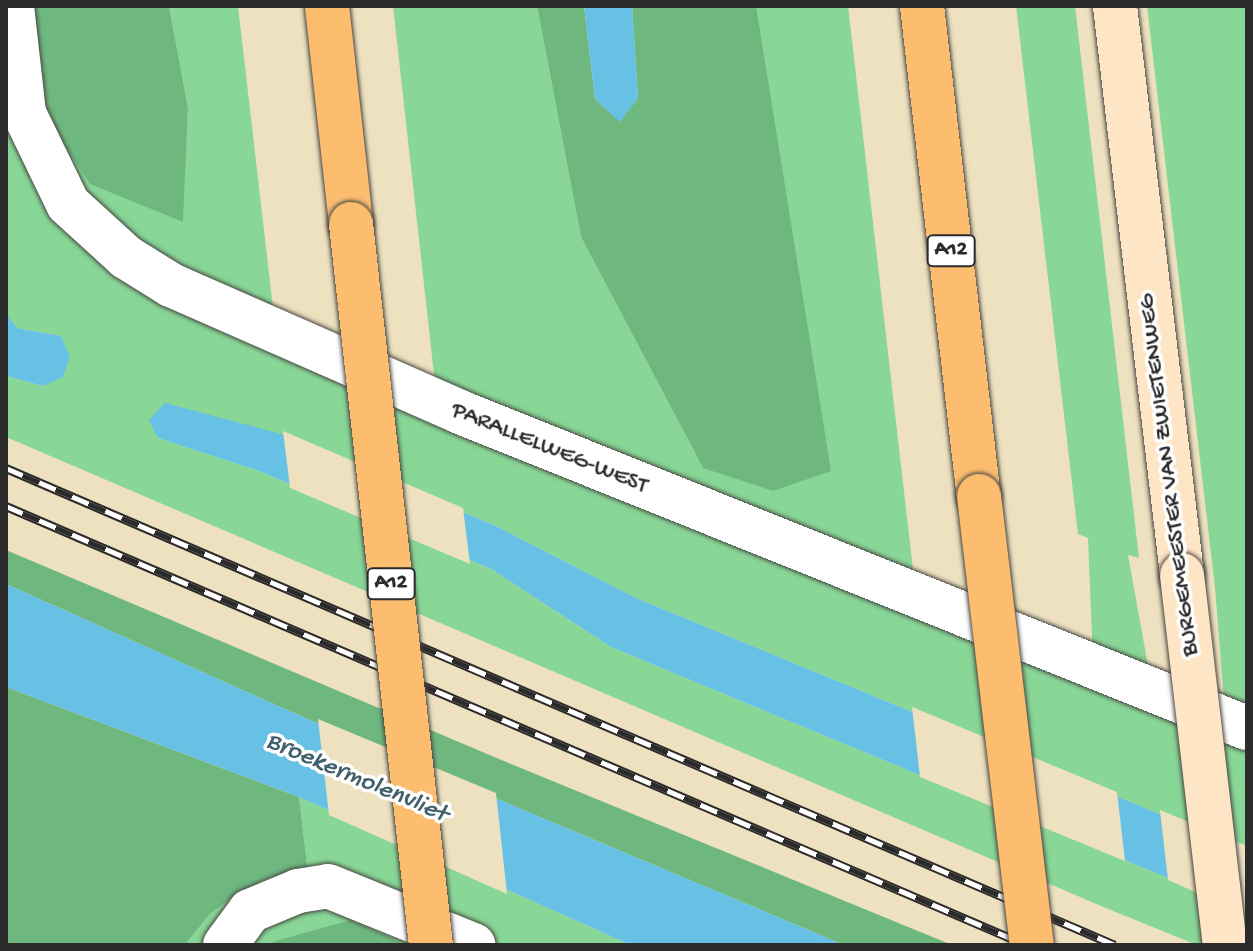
<!DOCTYPE html>
<html>
<head>
<meta charset="utf-8">
<style>
	body { margin:0 }
	#map { position:relative; width:1253px; height:951px; overflow:hidden; background:#ede1c0; font-family:"Gochi Hand",sans-serif }
	div>[style] { position:absolute }
	[style*='--x'] { left:calc(var(--x)*1px); top:calc(var(--y)*1px); width:calc(var(--w)*1px); rotate:calc(var(--a)*1deg) }
	.green>* { inset:0; background:#88d797 }
	.forest>* { inset:0; background:#6eb880 }
	.water>* { inset:0; background:#67c1e4 }
	.pier>* { inset:0; background:#ede1c0 }
	.roads { filter:drop-shadow(0 0 2px #484641) drop-shadow(0 0 2px #484641) }
	.street>* { height:44px; margin:-22px; padding:0 22px; transform-origin:22px; border-radius:22px; background:#fff }
	.secondary>* { height:44px; margin:-22px; padding:0 22px; transform-origin:22px; border-radius:22px; background:#fee5c5 }
	.highway>* { height:44px; margin:-22px; padding:0 22px; transform-origin:22px; border-radius:22px; background:#fcbd6f }
	.rail>* { height:9px; margin-top:-4.5px; transform-origin:0; background:repeating-linear-gradient(90deg,#fff 0 18px,#2b2b2b 0 36px); box-sizing:border-box; border-block:2px solid #2b2b2b }
	.bridges { filter:drop-shadow(0 0 2px #484641) drop-shadow(0 0 2px #484641) }
	.secondary-bridge>* { height:44px; margin:-22px; padding:0 22px; transform-origin:22px; border-radius:22px; background:#fee5c5 }
	.highway-bridge>* { height:44px; margin:-22px; padding:0 22px; transform-origin:22px; border-radius:22px; background:#fcbd6f }
	span { translate:-50% -50%; white-space:nowrap; text-align:center; line-height:1.15; -webkit-text-stroke:7px #fff; paint-order:stroke }
	.shield-label span { padding:2px 6px; background:#fff; border:2px solid; border-radius:6px; -webkit-text-stroke-width:0 }
	.shield-label { font-size:22px; color:#2b2b2b; font-weight:700 }
	.street-label { font-size:24px; color:#2b2b2b }
	.water-label { font-size:26px; color:#40606c; font-style:italic }
	.frame { position:absolute; inset:0; border:8px solid #2b2b2b; pointer-events:none }
</style>
</head>
<body>
<div id="map">
	<div class="green">
		<div style="clip-path:polygon(169px 6px,238px 6px,276px 334px,439px 419px,393px 6px,537px 6px,581px 237px,703px 468px,756px 6px,848px 6px,918px 613px,1094px 684px,1088px 538px,1078px 534px,1016px 6px,1075px 6px,1139px 558px,1128px 555px,1156px 710px,1227px 738px,1215px 588px,1147px 6px,1247px 6px,1247px 850px,636px 598px,498px 527px,281px 434px,158px 438px,259px 471px,491px 569px,611px 647px,1247px 911px,1247px 945px,1197px 945px,1101px 906px,6px 437px,6px 376px,43px 386px,61px 336px,17px 328px,8px 316px,6px 54px,182px 222px,188px 108px)"></div>
		<div style="clip-path:polygon(299px 797px,631px 945px,406px 945px,351px 920px,269px 945px,185px 945px,210px 914px,240px 892px,266px 879px,308px 873px)"></div>
	</div>
	<div class="forest">
		<div style="clip-path:polygon(6px 6px,169px 6px,188px 108px,183px 222px,90px 184px,6px 54px)"></div>
		<div style="clip-path:polygon(537px 6px,584px 6px,595px 99px,620px 121px,638px 98px,632px 6px,756px 6px,831px 471px,773px 491px,703px 468px,581px 237px)"></div>
		<div style="clip-path:polygon(6px 550px,499px 759px,952px 945px,844px 945px,305px 718px,6px 584px)"></div>
		<div style="clip-path:polygon(6px 687px,299px 797px,308px 873px,266px 879px,240px 892px,210px 914px,185px 945px,6px 945px)"></div>
		<div style="clip-path:polygon(351px 920px,406px 945px,269px 945px,275px 941px)"></div>
	</div>
	<div class="water">
		<div style="clip-path:polygon(584px 6px,632px 6px,638px 98px,620px 122px,595px 99px)"></div>
		<div style="clip-path:polygon(6px 286px,8px 316px,17px 328px,61px 336px,70px 357px,63px 377px,43px 386px,6px 376px)"></div>
		<div style="clip-path:polygon(165px 403px,281px 434px,498px 527px,636px 598px,1247px 850px,1247px 911px,611px 647px,491px 569px,259px 471px,158px 438px,149px 420px)"></div>
		<div style="clip-path:polygon(6px 584px,305px 718px,844px 945px,631px 945px,299px 797px,6px 687px)"></div>
	</div>
	<div class="pier">
		<div style="clip-path:polygon(283px 431px,463px 508px,470px 564px,290px 488px)"></div>
		<div style="clip-path:polygon(912px 707px,1117px 792px,1125px 861px,920px 777px)"></div>
		<div style="clip-path:polygon(318px 719px,496px 793px,507px 894px,329px 815px)"></div>
		<div style="clip-path:polygon(1160px 810px,1247px 846px,1247px 915px,1168px 880px)"></div>
	</div>
	<div class="roads">
		<div class="street">
			<div style="--x:12;--y:6;--w:108;--a:83.6"></div>
			<div style="--x:24;--y:113;--w:101;--a:64.2"></div>
			<div style="--x:68;--y:204;--w:79;--a:42.4"></div>
			<div style="--x:126;--y:257;--w:53;--a:31.9"></div>
			<div style="--x:171;--y:285;--w:316;--a:23.7"></div>
			<div style="--x:460;--y:412;--w:848;--a:21.88"></div>
			<div style="--x:225;--y:945;--w:42;--a:-53.7"></div>
			<div style="--x:250;--y:911;--w:52;--a:-22.6"></div>
			<div style="--x:298;--y:891;--w:30;--a:-9"></div>
			<div style="--x:328;--y:886;--w:157;--a:22.1"></div>
		</div>
		<div class="secondary">
			<div style="--x:1115;--y:6;--w:573;--a:83.28"></div>
		</div>
		<div class="highway">
			<div style="--x:327;--y:6;--w:219;--a:83.7"></div>
			<div style="--x:922;--y:6;--w:493;--a:83.4"></div>
		</div>
	</div>
	<div class="rail">
		<div style="--x:6;--y:468;--w:1207;--a:23.27"></div>
		<div style="--x:6;--y:506;--w:1111;--a:23.27"></div>
	</div>
	<div class="bridges">
		<div class="secondary-bridge">
			<div style="--x:1182;--y:575;--w:372;--a:83.4"></div>
		</div>
		<div class="highway-bridge">
			<div style="--x:351;--y:224;--w:725;--a:83.67"></div>
			<div style="--x:979;--y:496;--w:452;--a:83.3"></div>
		</div>
	</div>
	<div class="shield-label">
		<span style="left:951px;top:251px">A12</span>
		<span style="left:391px;top:584px">A12</span>
	</div>
	<div class="street-label">
		<span style="left:549px;top:449px;rotate:22deg">PARALLELWEG-WEST</span>
		<span style="left:1170px;top:475px;rotate:-97deg">BURGEMEESTER VAN ZWIETENWEG</span>
	</div>
	<div class="water-label">
		<span style="left:356px;top:779px;rotate:23deg">Broekermolenvliet</span>
	</div>
	<div class="frame"></div>
</div>
</body>
</html>
